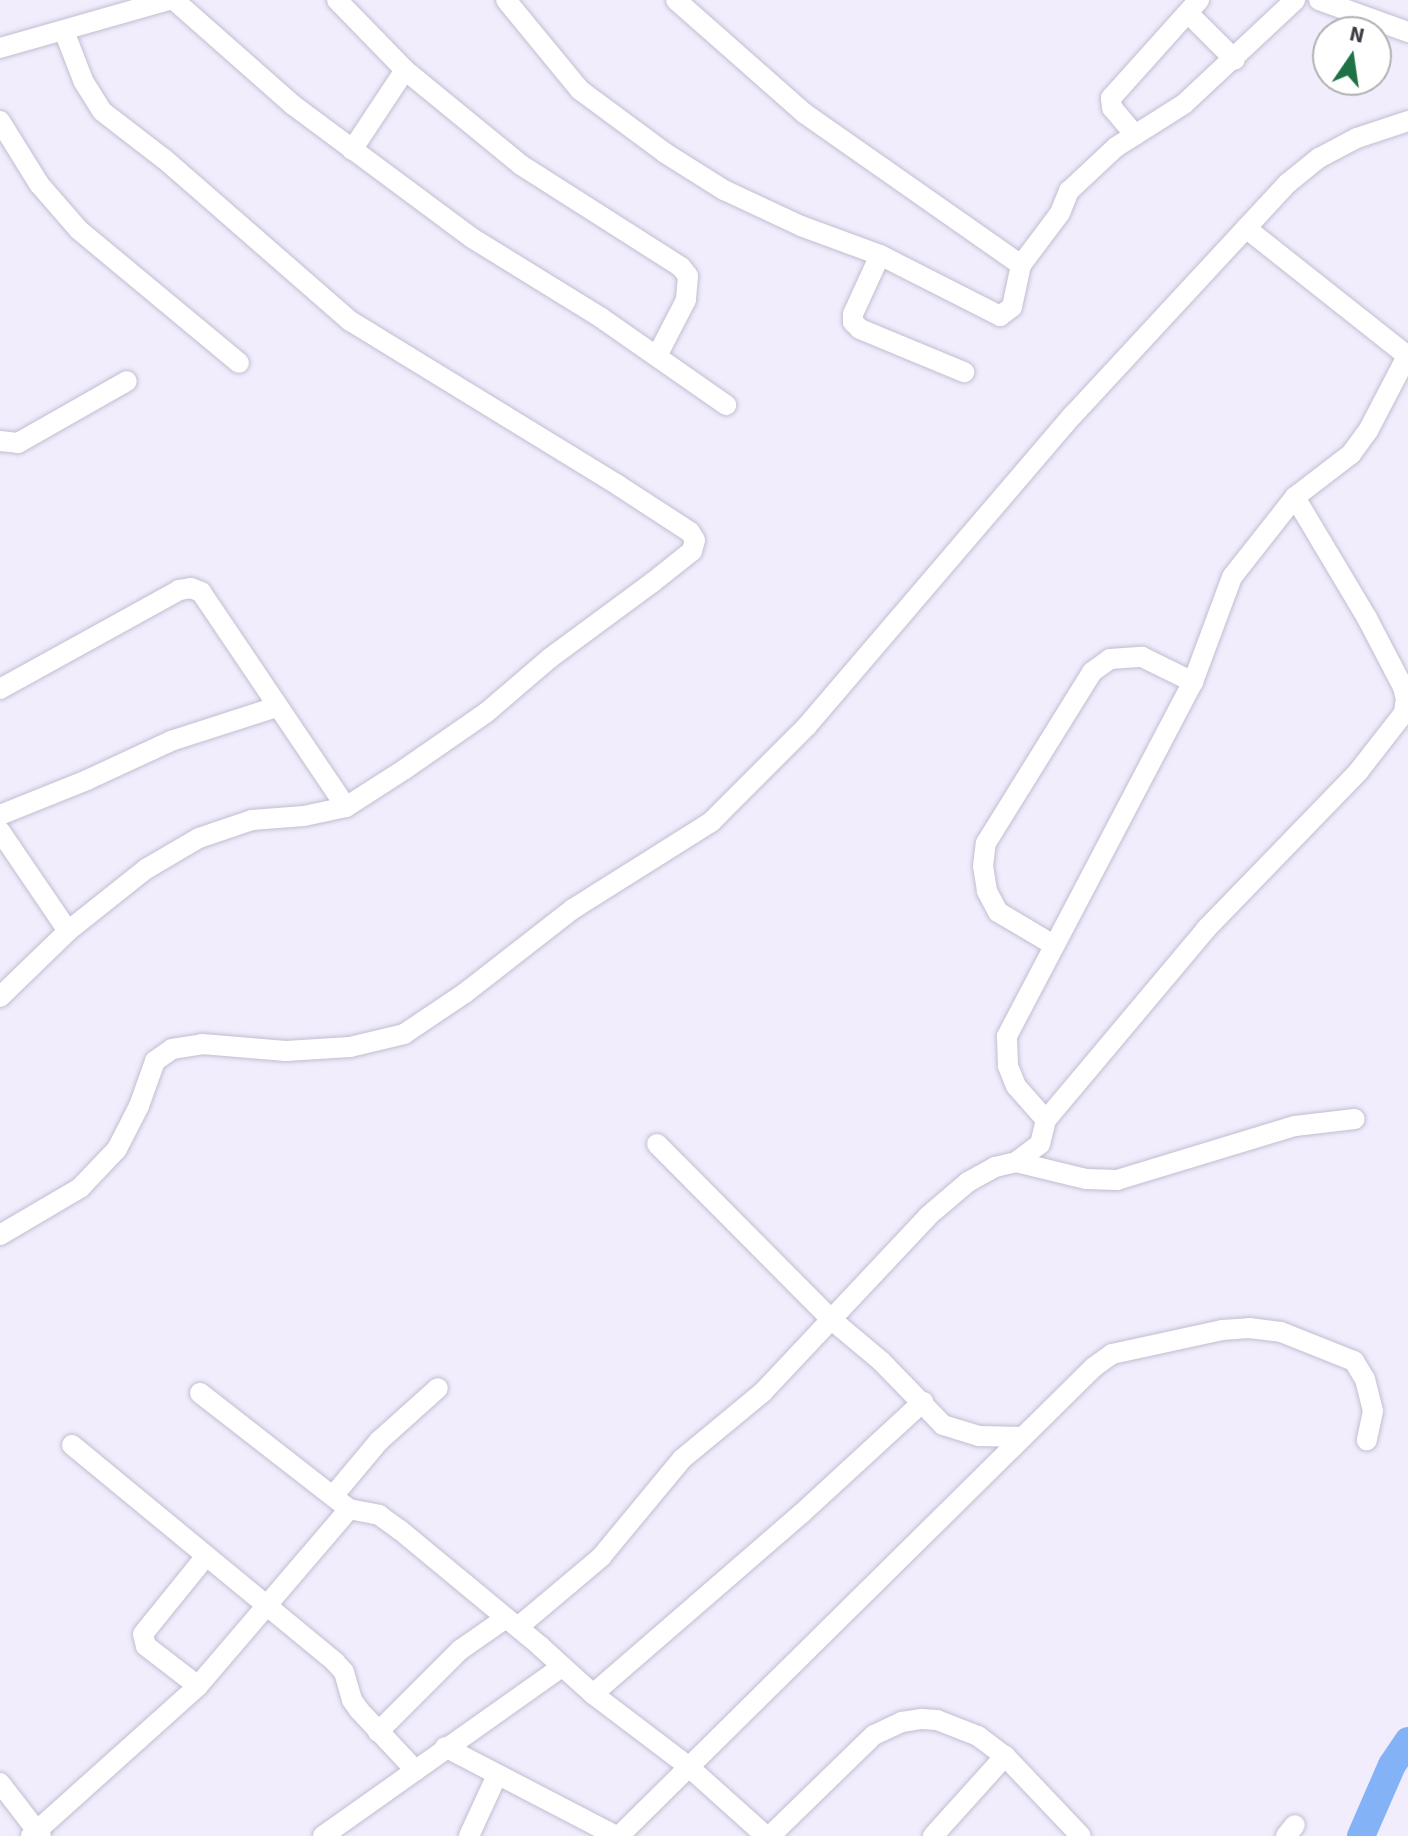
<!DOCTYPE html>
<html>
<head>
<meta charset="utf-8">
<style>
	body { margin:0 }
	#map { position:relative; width:1408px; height:1836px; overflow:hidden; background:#f1edfd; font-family:"Source Sans 3",sans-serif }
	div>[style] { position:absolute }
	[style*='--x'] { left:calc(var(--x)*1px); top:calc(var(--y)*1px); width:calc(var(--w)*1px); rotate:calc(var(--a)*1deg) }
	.river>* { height:28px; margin:-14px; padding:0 14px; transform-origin:14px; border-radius:14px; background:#83b2f7 }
	.roads { filter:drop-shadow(0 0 2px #c2bdd0) drop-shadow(0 0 2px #c2bdd0) }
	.minor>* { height:20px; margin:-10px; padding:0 10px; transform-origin:10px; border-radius:10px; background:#fff }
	span { translate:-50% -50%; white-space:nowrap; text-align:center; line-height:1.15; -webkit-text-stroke:8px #fff; paint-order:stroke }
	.north { position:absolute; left:1312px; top:16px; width:80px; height:80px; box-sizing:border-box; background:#fff; border:2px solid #b1b1b4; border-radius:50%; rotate:13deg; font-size:22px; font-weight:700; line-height:32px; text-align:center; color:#3d3b43 }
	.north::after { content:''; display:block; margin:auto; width:28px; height:36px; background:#1f7244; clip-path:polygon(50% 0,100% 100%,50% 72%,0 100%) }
</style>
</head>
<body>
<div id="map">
	<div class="river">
		<div style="--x:1361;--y:1836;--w:77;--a:-66.4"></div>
		<div style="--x:1392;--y:1765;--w:29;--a:-56"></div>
	</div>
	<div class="roads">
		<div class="minor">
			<div style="--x:174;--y:0;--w:159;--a:41.4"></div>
			<div style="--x:293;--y:105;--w:223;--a:36.6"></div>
			<div style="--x:472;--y:238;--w:150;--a:31.7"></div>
			<div style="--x:600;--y:317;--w:154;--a:34.9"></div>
			<div style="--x:337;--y:0;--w:98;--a:45.8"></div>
			<div style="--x:405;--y:70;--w:150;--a:39.3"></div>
			<div style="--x:521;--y:165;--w:190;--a:32.5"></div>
			<div style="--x:681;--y:267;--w:11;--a:52"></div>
			<div style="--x:688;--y:276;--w:24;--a:95"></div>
			<div style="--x:686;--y:300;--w:63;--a:117.4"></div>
			<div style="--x:506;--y:0;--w:117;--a:50.6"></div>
			<div style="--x:580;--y:90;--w:106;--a:36.5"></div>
			<div style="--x:665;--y:153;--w:70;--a:32.1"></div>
			<div style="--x:724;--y:190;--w:85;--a:25.1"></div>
			<div style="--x:801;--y:226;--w:84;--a:20.2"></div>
			<div style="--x:880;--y:255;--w:135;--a:26.9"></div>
			<div style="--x:1000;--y:316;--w:15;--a:-37"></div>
			<div style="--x:1012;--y:307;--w:43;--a:-77.9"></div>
			<div style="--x:1021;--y:265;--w:65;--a:-53.1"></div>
			<div style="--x:1060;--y:213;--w:24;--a:-68"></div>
			<div style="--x:1069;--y:191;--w:64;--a:-43.1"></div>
			<div style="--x:1116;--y:147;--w:80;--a:-32.3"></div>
			<div style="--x:1184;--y:104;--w:152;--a:-43.1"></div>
			<div style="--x:676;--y:0;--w:171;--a:41.4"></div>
			<div style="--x:804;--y:113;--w:265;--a:35"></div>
			<div style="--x:1319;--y:0;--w:95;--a:19.8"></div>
			<div style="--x:1188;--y:13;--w:66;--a:45"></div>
			<div style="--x:0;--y:48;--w:176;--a:-15.9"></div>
			<div style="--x:0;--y:121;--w:74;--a:58.2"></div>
			<div style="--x:39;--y:184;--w:61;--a:49"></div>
			<div style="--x:79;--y:230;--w:208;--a:39.7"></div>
			<div style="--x:1135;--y:135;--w:35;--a:-130"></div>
			<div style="--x:1112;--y:108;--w:10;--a:-96"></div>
			<div style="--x:1111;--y:98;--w:132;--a:-48.1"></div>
			<div style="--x:352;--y:150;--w:96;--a:-56.5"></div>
			<div style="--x:1246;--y:228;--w:204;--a:38.4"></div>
			<div style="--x:880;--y:255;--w:65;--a:114.6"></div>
			<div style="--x:853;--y:314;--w:8;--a:90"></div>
			<div style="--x:853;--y:322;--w:10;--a:45"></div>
			<div style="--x:860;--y:329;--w:113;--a:22.5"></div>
			<div style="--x:0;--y:441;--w:18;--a:6"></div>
			<div style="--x:18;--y:443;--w:125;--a:-29.6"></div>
			<div style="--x:0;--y:689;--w:205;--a:-28.9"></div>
			<div style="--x:179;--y:590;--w:12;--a:-9"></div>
			<div style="--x:191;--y:588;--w:11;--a:22"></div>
			<div style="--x:201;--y:592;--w:259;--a:56"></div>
			<div style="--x:0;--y:815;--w:94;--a:-21.9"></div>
			<div style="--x:87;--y:780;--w:93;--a:-24.9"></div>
			<div style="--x:171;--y:741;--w:110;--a:-17.9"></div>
			<div style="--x:0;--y:831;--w:121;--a:55.8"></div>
			<div style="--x:1052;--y:944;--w:63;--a:-149.3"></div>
			<div style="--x:998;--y:912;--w:24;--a:-118"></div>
			<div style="--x:987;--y:891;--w:25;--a:-99"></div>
			<div style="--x:983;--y:866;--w:23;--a:-83"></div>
			<div style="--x:986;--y:843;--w:201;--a:-58.2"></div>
			<div style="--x:1092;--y:672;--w:22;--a:-36"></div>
			<div style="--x:1110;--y:659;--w:32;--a:-4"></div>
			<div style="--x:1142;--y:657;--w:57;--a:26.1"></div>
			<div style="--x:0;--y:997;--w:95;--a:-44.1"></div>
			<div style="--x:68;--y:931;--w:100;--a:-38.5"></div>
			<div style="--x:146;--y:869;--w:61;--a:-30.3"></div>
			<div style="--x:199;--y:838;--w:56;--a:-18.8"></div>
			<div style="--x:252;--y:820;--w:52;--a:-4.4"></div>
			<div style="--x:304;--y:816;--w:43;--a:-12.1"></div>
			<div style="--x:346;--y:807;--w:70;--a:-32.8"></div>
			<div style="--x:405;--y:769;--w:100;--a:-34.8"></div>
			<div style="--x:487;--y:712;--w:83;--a:-40.6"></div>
			<div style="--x:550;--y:658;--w:128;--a:-36.4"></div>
			<div style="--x:653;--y:582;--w:50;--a:-38.5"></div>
			<div style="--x:692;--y:551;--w:11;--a:-75"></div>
			<div style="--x:695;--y:540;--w:9;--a:-122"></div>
			<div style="--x:690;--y:532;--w:86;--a:-146.9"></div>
			<div style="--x:618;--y:485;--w:314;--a:-148.5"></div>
			<div style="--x:350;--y:321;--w:247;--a:-138.9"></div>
			<div style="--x:164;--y:159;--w:78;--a:-142.3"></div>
			<div style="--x:102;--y:111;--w:36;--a:-122"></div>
			<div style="--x:83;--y:80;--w:53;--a:-111.2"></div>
			<div style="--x:1046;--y:1120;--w:45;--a:-131.4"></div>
			<div style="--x:1016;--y:1086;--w:22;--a:-112"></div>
			<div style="--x:1008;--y:1066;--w:30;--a:-92"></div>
			<div style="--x:1007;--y:1036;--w:400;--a:-62.3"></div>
			<div style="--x:1193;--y:682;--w:112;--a:-69.6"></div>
			<div style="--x:1232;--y:577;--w:102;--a:-51.8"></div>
			<div style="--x:1295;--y:497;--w:71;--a:-37.5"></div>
			<div style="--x:1351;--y:454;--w:29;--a:-54"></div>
			<div style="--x:1368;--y:431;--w:87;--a:-62.5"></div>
			<div style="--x:657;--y:1144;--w:248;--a:45.2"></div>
			<div style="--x:832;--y:1320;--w:64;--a:39.9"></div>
			<div style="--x:881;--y:1361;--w:89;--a:45.9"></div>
			<div style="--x:943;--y:1425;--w:38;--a:17"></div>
			<div style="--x:979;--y:1436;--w:44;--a:1.3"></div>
			<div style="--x:1016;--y:1162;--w:72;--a:13.7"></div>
			<div style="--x:1086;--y:1179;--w:31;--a:2"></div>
			<div style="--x:1117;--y:1180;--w:186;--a:-16.9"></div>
			<div style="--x:1295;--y:1126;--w:60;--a:-6.7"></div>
			<div style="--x:0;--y:1235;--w:93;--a:-30.4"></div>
			<div style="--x:80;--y:1188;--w:54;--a:-46.5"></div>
			<div style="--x:117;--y:1149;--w:48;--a:-62.9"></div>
			<div style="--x:139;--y:1106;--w:48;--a:-70.4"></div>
			<div style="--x:155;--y:1061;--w:21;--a:-35"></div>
			<div style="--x:172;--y:1049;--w:30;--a:-9"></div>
			<div style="--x:202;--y:1044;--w:84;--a:4.8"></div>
			<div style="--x:286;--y:1051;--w:64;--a:-3.6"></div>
			<div style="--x:350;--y:1047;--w:56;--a:-13.5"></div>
			<div style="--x:404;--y:1034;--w:73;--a:-33.9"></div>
			<div style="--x:465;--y:993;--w:137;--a:-37.9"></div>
			<div style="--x:573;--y:909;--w:163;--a:-32.2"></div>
			<div style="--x:711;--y:822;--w:136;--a:-45"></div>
			<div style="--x:807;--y:726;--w:409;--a:-49.5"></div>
			<div style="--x:1073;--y:415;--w:316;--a:-47.2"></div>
			<div style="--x:1288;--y:183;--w:40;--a:-39"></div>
			<div style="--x:1319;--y:158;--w:43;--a:-27.8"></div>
			<div style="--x:1357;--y:138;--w:54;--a:-18.4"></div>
			<div style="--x:200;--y:1393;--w:189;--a:37.9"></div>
			<div style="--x:349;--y:1509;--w:31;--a:11"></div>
			<div style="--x:379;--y:1515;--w:26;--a:36"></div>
			<div style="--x:400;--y:1530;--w:182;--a:39.6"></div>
			<div style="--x:540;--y:1646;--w:72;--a:42.2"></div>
			<div style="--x:593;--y:1694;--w:121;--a:37.2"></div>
			<div style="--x:689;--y:1767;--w:103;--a:41.9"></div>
			<div style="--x:72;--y:1445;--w:341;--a:39.5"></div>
			<div style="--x:335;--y:1662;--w:13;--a:48"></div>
			<div style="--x:344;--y:1672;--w:29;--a:74"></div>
			<div style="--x:352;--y:1700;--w:12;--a:55"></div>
			<div style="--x:359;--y:1710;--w:83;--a:46.9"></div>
			<div style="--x:333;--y:1496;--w:72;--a:-50.1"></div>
			<div style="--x:379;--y:1441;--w:79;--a:-41.9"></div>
			<div style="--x:518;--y:1627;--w:109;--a:-40.1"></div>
			<div style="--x:601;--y:1557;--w:127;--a:-50.4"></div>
			<div style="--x:682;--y:1459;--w:105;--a:-39.6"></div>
			<div style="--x:763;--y:1392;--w:241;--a:-46.8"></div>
			<div style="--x:928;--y:1216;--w:52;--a:-40.4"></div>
			<div style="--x:968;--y:1182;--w:31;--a:-29"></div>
			<div style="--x:995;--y:1167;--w:22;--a:-13"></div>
			<div style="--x:1016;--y:1162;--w:30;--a:-37"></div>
			<div style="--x:1040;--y:1144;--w:25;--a:-76"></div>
			<div style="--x:1046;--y:1120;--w:249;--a:-50"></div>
			<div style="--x:1206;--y:929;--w:219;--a:-45.9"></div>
			<div style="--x:1358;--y:772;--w:75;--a:-52.1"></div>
			<div style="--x:1404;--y:713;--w:14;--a:-82"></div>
			<div style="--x:1406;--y:699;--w:12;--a:-104"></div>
			<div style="--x:1403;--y:687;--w:78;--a:-117.6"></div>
			<div style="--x:1367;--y:618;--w:141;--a:-120.8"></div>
			<div style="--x:198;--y:1686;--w:66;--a:-142.4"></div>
			<div style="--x:146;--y:1646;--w:12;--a:-104"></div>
			<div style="--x:143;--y:1634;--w:100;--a:-51.1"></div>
			<div style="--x:593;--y:1694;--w:275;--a:-40.9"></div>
			<div style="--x:801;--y:1514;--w:166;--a:-42.6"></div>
			<div style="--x:378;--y:1732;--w:116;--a:-45"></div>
			<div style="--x:460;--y:1650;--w:56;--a:-34.8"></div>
			<div style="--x:445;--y:1747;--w:193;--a:27.5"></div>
			<div style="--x:0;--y:1783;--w:67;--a:52.3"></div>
			<div style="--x:31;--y:1836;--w:224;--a:-41.9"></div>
			<div style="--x:198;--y:1686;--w:233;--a:-49.5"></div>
			<div style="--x:323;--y:1836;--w:293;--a:-35.3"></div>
			<div style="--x:469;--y:1836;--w:67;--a:-65.3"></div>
			<div style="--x:619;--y:1836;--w:668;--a:-44.64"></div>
			<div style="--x:1094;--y:1367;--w:22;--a:-36"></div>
			<div style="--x:1112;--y:1354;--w:113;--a:-12.3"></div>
			<div style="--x:1222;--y:1330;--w:27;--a:-4"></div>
			<div style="--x:1249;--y:1328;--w:32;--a:7"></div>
			<div style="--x:1281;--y:1332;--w:79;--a:21.7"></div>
			<div style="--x:1354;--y:1361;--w:21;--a:59"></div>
			<div style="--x:1365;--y:1379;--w:33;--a:76"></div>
			<div style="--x:1373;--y:1411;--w:30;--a:102"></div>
			<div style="--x:770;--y:1836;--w:145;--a:-44.2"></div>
			<div style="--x:874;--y:1735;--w:31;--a:-25"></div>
			<div style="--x:902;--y:1722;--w:20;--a:-9"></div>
			<div style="--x:922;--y:1719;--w:15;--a:4"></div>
			<div style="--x:937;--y:1720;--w:44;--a:21.3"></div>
			<div style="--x:978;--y:1736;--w:34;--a:37"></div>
			<div style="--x:1005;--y:1756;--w:110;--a:46.5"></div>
			<div style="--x:933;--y:1836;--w:108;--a:-48"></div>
			<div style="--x:1286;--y:1836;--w:14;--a:-51"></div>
		</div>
	</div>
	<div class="north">N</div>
</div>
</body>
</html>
